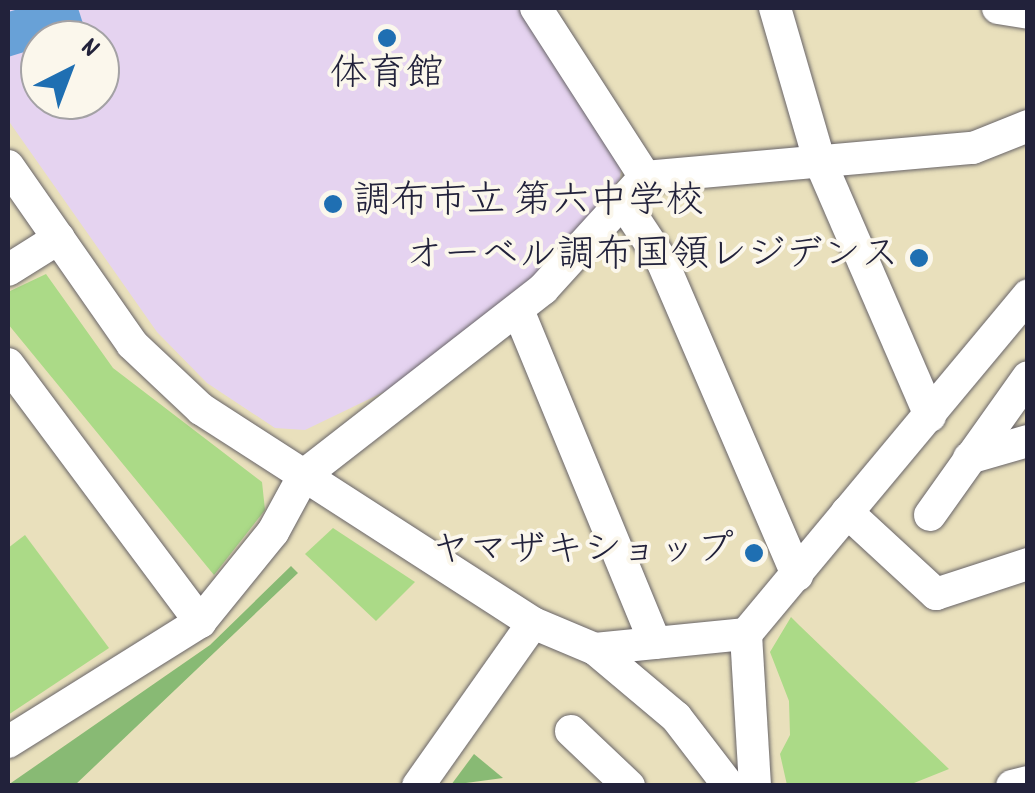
<!DOCTYPE html>
<html>
<head>
<meta charset="utf-8">
<style>
	body { margin:0 }
	#map { position:relative; width:1035px; height:793px; overflow:hidden; background:#e9e0bc; font-family:Dekko,"Klee One",sans-serif }
	div>[style] { position:absolute }
	[style*='--x'] { left:calc(var(--x)*1px); top:calc(var(--y)*1px); width:calc(var(--w)*1px); rotate:calc(var(--a)*1deg) }
	.built>* { inset:0; background:#e5d3f0 }
	.green>* { inset:0; background:#abda87 }
	.forest>* { inset:0; background:#88ba74 }
	.water>* { inset:0; background:#68a1d7 }
	.roads { filter:drop-shadow(0 0 2px #686468) drop-shadow(0 0 2px #686468) }
	.minor>* { height:32px; margin:-16px; padding:0 16px; transform-origin:16px; border-radius:16px; background:#fff }
	.dots>* { width:28px; height:28px; translate:-50% -50%; box-sizing:border-box; border:5px solid #fbf7ec; border-radius:50% }
	span { translate:-50% -50%; white-space:nowrap; text-align:center; line-height:1.15; -webkit-text-stroke:8px #fbf7ec; paint-order:stroke }
	.poi-label { font-size:38px; color:#22223b }
	.left { translate:0 -50%; text-align:left }
	.right { translate:-100% -50%; text-align:right }
	.frame { position:absolute; inset:0; border:10px solid #22223b; pointer-events:none }
	.north { position:absolute; left:20px; top:20px; width:100px; height:100px; box-sizing:border-box; background:#fbf7ec; border:2px solid #a4a2a5; border-radius:50%; rotate:42deg; font-size:28px; font-weight:700; line-height:40px; text-align:center; color:#22223b }
	.north::after { content:''; display:block; margin:auto; width:35px; height:45px; background:#1f6fb2; clip-path:polygon(50% 0,100% 100%,50% 72%,0 100%) }
</style>
</head>
<body>
<div id="map">
	<div class="built">
		<div style="clip-path:polygon(evenodd,8px 8px,521px 8px,622px 160px,620px 179px,531px 284px,388px 390px,305px 430px,275px 428px,207px 383px,157px 332px,8px 120px,8px 8px,40px 40px,100px 40px,100px 100px,40px 100px,40px 40px)"></div>
	</div>
	<div class="green">
		<div style="clip-path:polygon(46px 274px,113px 368px,262px 482px,265px 510px,214px 575px,8px 324px,8px 292px)"></div>
		<div style="clip-path:polygon(333px 528px,415px 582px,376px 621px,305px 554px)"></div>
		<div style="clip-path:polygon(25px 535px,109px 648px,8px 715px,8px 548px)"></div>
		<div style="clip-path:polygon(791px 617px,800px 626px,949px 769px,909px 785px,787px 785px,780px 754px,790px 735px,789px 701px,770px 652px)"></div>
	</div>
	<div class="forest">
		<div style="clip-path:polygon(291px 566px,298px 573px,75px 785px,8px 785px,210px 645px)"></div>
		<div style="clip-path:polygon(474px 754px,503px 778px,451px 785px)"></div>
	</div>
	<div class="water">
		<div style="clip-path:polygon(22px 8px,78px 8px,86px 33px,8px 57px,8px 12px)"></div>
	</div>
	<div class="roads">
		<div class="minor">
			<div style="--x:775;--y:8;--w:157;--a:73.8"></div>
			<div style="--x:819;--y:159;--w:280;--a:66.6"></div>
			<div style="--x:998;--y:8;--w:30;--a:9"></div>
			<div style="--x:8;--y:166;--w:217;--a:55.1"></div>
			<div style="--x:132;--y:344;--w:95;--a:43.3"></div>
			<div style="--x:201;--y:409;--w:395;--a:32.8"></div>
			<div style="--x:533;--y:623;--w:67;--a:22.8"></div>
			<div style="--x:595;--y:649;--w:106;--a:40"></div>
			<div style="--x:676;--y:717;--w:87;--a:52.5"></div>
			<div style="--x:645;--y:177;--w:329;--a:-5.1"></div>
			<div style="--x:973;--y:148;--w:59;--a:-21.8"></div>
			<div style="--x:623;--y:202;--w:71;--a:56.5"></div>
			<div style="--x:662;--y:261;--w:342;--a:66.7"></div>
			<div style="--x:8;--y:270;--w:60;--a:-32.1"></div>
			<div style="--x:518;--y:310;--w:360;--a:67.6"></div>
			<div style="--x:8;--y:364;--w:322;--a:53.3"></div>
			<div style="--x:969;--y:458;--w:61;--a:-16.1"></div>
			<div style="--x:847;--y:512;--w:121;--a:42.7"></div>
			<div style="--x:936;--y:594;--w:97;--a:-18.1"></div>
			<div style="--x:930;--y:515;--w:169;--a:-54.6"></div>
			<div style="--x:595;--y:649;--w:152;--a:-5.7"></div>
			<div style="--x:571;--y:731;--w:80;--a:43.5"></div>
			<div style="--x:8;--y:742;--w:226;--a:-32"></div>
			<div style="--x:200;--y:622;--w:116;--a:-51"></div>
			<div style="--x:273;--y:532;--w:65;--a:-61.5"></div>
			<div style="--x:304;--y:475;--w:303;--a:-37.9"></div>
			<div style="--x:543;--y:289;--w:151;--a:-47.7"></div>
			<div style="--x:645;--y:177;--w:201;--a:-122.8"></div>
			<div style="--x:418;--y:786;--w:199;--a:-54.8"></div>
			<div style="--x:755;--y:786;--w:152;--a:-93.4"></div>
			<div style="--x:746;--y:634;--w:441;--a:-50.2"></div>
			<div style="--x:1012;--y:786;--w:16;--a:-14"></div>
		</div>
	</div>
	<div class="dots">
		<div style="left:387px;top:38px;background:#1f6fb2"></div>
		<div style="left:333px;top:204px;background:#1f6fb2"></div>
		<div style="left:919px;top:258px;background:#1f6fb2"></div>
		<div style="left:754px;top:553px;background:#1f6fb2"></div>
	</div>
	<div class="poi-label">
		<span style="left:387px;top:77px">体育館</span>
		<span class="left" style="left:353px;top:204px">調布市立 第六中学校</span>
		<span class="right" style="left:899px;top:258px">オーベル調布国領レジデンス</span>
		<span class="right" style="left:734px;top:553px">ヤマザキショップ</span>
	</div>
	<div class="frame"></div>
	<div class="north">N</div>
</div>
</body>
</html>
